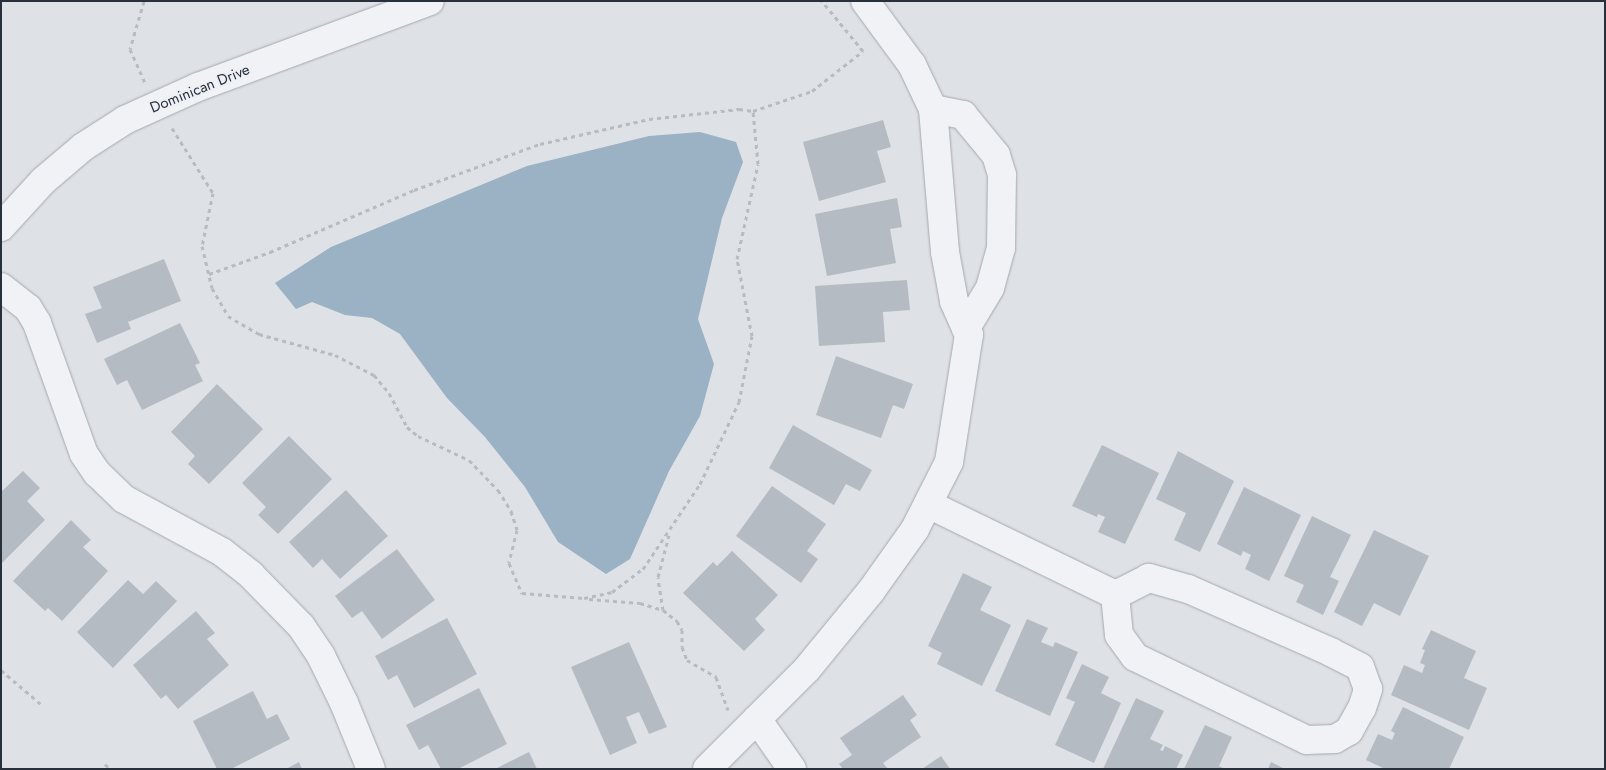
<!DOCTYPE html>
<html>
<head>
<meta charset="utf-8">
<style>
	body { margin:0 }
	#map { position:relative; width:1606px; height:770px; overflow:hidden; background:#dee1e6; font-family:Jost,sans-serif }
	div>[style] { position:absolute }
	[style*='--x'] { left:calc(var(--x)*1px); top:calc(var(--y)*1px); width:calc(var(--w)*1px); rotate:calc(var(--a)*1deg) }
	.water>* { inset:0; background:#9bb1c4 }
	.building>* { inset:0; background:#b5bbc2 }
	.path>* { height:3px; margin-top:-1.5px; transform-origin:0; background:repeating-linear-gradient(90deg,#b8bcc1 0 4px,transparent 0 8px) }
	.roads { filter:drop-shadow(0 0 1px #a4a8b0) drop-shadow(0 0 1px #a4a8b0) }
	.minor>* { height:28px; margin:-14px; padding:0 14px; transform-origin:14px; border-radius:14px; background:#f0f2f5 }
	span { translate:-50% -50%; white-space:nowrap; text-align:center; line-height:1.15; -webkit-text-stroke:4px #edf0f4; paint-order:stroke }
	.street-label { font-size:15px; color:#28303c }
	.frame { position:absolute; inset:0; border:2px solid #28303c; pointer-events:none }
</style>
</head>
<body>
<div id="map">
	<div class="water">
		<div style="clip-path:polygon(700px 132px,736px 142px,743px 162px,722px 218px,698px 319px,714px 364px,700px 416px,669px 471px,630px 559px,606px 574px,558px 542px,525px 487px,485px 437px,447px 398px,400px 334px,372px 318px,345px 315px,312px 302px,296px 309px,275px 283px,331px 247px,527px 166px,649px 136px)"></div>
	</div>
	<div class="building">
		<div style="clip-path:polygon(883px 120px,891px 147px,877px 151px,886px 182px,819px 201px,803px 142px)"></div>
		<div style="clip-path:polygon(897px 198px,902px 227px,890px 229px,896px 263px,827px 276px,815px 214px)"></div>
		<div style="clip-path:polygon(164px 259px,181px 301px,128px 322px,131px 329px,97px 343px,85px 314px,102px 308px,93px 287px)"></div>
		<div style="clip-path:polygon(907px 280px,910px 310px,883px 312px,885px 342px,819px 346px,815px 286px)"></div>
		<div style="clip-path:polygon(180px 323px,200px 363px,195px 365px,203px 381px,142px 410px,127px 380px,117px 385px,104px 359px)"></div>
		<div style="clip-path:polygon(836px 356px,913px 384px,904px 409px,893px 405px,881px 438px,816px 415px)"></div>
		<div style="clip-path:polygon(217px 384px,263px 429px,209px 484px,188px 464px,195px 456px,171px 432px)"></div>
		<div style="clip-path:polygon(793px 425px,872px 470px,860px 491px,846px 484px,834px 505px,769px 468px)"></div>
		<div style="clip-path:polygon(289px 436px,332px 479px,278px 534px,258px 515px,266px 507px,242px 483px)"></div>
		<div style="clip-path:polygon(1102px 445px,1159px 473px,1125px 544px,1098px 532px,1105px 517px,1098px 514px,1097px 517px,1072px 506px)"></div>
		<div style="clip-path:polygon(1178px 451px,1234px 481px,1200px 552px,1174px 540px,1186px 513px,1156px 499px)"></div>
		<div style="clip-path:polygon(23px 471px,40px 488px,27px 501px,45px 520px,1px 564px,1px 492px)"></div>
		<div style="clip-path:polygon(772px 486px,826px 524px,807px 551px,818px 559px,801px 583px,736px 536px)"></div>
		<div style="clip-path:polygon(1244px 487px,1301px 515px,1269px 581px,1245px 569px,1251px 555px,1243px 551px,1241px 556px,1217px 544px)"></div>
		<div style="clip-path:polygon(346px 490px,388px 536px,340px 579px,322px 559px,313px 568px,289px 542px)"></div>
		<div style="clip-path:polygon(1312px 516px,1351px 535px,1330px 577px,1339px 581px,1323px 615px,1296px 602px,1304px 585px,1284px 576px)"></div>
		<div style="clip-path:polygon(71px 520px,91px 540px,83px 547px,108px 571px,62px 621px,48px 608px,45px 611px,13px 581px)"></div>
		<div style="clip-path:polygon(1374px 530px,1429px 556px,1400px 616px,1374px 603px,1362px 626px,1334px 612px)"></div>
		<div style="clip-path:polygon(397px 549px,435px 600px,382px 639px,362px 611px,352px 618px,335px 596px)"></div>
		<div style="clip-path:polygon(732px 551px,778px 595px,755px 619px,765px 630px,744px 651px,683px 593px,713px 562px,717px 566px)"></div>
		<div style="clip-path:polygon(963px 573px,992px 587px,980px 610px,1011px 625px,982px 686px,937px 664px,942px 653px,928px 646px)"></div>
		<div style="clip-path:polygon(128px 580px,143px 594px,156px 581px,177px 601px,113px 668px,77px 632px)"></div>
		<div style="clip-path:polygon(196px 611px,215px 633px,207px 639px,229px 665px,178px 709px,166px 695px,161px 699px,133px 665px)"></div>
		<div style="clip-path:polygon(447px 618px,477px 674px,414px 708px,397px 675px,388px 680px,375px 656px)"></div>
		<div style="clip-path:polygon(1027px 619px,1048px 628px,1041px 642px,1053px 647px,1055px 642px,1078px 652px,1050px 716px,995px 691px)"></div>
		<div style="clip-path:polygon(1431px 630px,1476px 651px,1464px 678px,1487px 688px,1469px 730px,1391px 695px,1404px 665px,1422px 673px,1425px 665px,1420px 663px,1425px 650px,1422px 649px)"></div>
		<div style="clip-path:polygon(629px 642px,667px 727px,649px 734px,639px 712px,626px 717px,637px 743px,610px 755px,571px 667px)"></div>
		<div style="clip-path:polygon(1082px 664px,1109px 677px,1101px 693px,1121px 703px,1094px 763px,1055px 745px,1075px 702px,1066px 698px)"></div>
		<div style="clip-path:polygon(479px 688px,507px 744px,458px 769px,441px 769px,428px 745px,419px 750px,406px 725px)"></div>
		<div style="clip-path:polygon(253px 691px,267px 719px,277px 714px,290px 739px,231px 769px,217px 769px,193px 721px)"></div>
		<div style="clip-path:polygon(903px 695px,917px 715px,910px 720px,921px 737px,883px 763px,888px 769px,843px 769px,839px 764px,852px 755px,840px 738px)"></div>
		<div style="clip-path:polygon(1136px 698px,1164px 711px,1150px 739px,1163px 745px,1160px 750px,1163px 751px,1165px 746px,1183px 755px,1176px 769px,1103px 769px)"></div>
		<div style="clip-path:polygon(1403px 707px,1464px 737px,1449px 769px,1385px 769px,1366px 760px,1378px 734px,1392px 740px,1395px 733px,1391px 731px)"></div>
		<div style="clip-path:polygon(1205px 725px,1232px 737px,1219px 766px,1225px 769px,1184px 769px)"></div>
		<div style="clip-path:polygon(529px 752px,537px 769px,495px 769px)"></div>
		<div style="clip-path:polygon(941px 756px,950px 769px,922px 769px)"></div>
		<div style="clip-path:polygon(299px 762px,302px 769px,286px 769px)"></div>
		<div style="clip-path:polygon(1271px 762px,1285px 769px,1268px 769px)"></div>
	</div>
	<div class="path">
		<div style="--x:144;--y:1;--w:50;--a:106.3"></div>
		<div style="--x:130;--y:49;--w:37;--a:66"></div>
		<div style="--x:172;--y:128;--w:77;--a:57.8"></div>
		<div style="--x:213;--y:193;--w:54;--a:101.7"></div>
		<div style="--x:202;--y:246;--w:43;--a:76.6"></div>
		<div style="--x:212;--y:288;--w:32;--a:60"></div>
		<div style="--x:228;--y:316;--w:36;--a:30"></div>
		<div style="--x:259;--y:334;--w:79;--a:15.4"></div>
		<div style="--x:335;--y:355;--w:44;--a:27.1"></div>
		<div style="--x:374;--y:375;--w:23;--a:50"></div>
		<div style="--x:389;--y:393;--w:38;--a:62"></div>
		<div style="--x:407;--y:427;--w:14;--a:39"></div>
		<div style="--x:418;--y:436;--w:56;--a:25.2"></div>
		<div style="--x:469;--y:460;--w:42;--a:46"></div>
		<div style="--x:498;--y:490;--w:25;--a:58"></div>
		<div style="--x:511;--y:511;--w:20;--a:72"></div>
		<div style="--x:517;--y:530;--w:34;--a:104"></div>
		<div style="--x:509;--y:563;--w:33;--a:67"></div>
		<div style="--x:522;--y:593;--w:62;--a:4.6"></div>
		<div style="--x:584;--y:598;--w:29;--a:-12"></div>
		<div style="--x:612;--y:592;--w:39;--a:-37"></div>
		<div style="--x:643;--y:569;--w:102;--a:-56.2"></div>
		<div style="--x:700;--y:484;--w:91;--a:-64.6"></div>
		<div style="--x:739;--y:402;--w:67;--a:-78.9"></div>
		<div style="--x:752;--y:336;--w:78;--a:-101"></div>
		<div style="--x:737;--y:259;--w:97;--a:-77.5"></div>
		<div style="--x:758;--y:164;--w:53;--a:-95.4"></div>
		<div style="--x:209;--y:274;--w:65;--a:-19.8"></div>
		<div style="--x:270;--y:252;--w:157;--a:-23.3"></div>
		<div style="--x:414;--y:190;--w:134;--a:-20.1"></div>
		<div style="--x:540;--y:144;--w:112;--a:-12.9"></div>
		<div style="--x:649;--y:119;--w:91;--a:-6.3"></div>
		<div style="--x:739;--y:109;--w:14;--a:8"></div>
		<div style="--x:753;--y:111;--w:62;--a:-18.7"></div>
		<div style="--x:812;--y:91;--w:65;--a:-38.1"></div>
		<div style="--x:863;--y:51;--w:65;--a:-129.4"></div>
		<div style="--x:589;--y:599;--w:51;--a:4.5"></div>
		<div style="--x:640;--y:603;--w:24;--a:17"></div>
		<div style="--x:663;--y:610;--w:18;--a:38"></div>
		<div style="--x:677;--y:621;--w:10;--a:61"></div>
		<div style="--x:682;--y:630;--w:17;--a:90"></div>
		<div style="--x:682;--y:647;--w:14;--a:69"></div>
		<div style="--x:687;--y:660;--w:34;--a:30"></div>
		<div style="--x:716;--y:677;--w:35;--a:70"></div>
		<div style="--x:663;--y:610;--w:33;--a:-99"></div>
		<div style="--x:658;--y:577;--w:43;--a:-75.3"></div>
		<div style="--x:1;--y:670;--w:54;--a:40.5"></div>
		<div style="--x:105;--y:764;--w:7;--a:45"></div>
	</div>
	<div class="roads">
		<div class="minor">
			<div style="--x:933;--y:109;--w:31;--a:11"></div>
			<div style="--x:963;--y:115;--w:52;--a:50.5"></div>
			<div style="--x:996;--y:155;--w:21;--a:73"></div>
			<div style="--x:1002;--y:175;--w:73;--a:90.8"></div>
			<div style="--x:1001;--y:248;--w:41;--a:105.4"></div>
			<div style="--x:990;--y:288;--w:47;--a:121"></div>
			<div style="--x:1;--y:227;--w:62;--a:-47.6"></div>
			<div style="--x:43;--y:181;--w:52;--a:-40.4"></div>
			<div style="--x:83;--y:147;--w:50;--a:-32.7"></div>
			<div style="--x:125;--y:120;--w:80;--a:-24.3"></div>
			<div style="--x:198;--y:87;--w:247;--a:-20.3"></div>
			<div style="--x:1;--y:287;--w:34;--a:38"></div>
			<div style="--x:28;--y:308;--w:17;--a:59"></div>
			<div style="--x:37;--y:323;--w:139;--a:70.3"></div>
			<div style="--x:84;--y:454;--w:23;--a:56"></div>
			<div style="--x:97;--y:473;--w:37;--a:44"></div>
			<div style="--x:124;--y:499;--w:111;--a:28.4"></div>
			<div style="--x:222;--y:552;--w:37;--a:38"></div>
			<div style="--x:251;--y:575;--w:71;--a:45.6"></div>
			<div style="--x:301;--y:626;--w:36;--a:56"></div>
			<div style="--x:321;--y:656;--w:52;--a:63.9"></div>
			<div style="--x:344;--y:703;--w:71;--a:67.8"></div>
			<div style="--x:928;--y:504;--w:208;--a:25.9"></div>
			<div style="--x:1115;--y:595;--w:40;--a:84.3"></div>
			<div style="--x:1119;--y:635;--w:27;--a:54"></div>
			<div style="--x:1135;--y:657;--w:191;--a:25.8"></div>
			<div style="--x:1307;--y:740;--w:28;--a:-2"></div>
			<div style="--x:1335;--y:739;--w:16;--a:-30"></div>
			<div style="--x:1349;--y:731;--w:26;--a:-61"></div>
			<div style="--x:1362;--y:708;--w:20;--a:-72"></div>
			<div style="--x:1368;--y:689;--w:23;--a:-110"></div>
			<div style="--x:1360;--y:667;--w:33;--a:-153"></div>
			<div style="--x:1331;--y:652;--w:156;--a:-156.2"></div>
			<div style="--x:1188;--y:589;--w:41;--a:-164.2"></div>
			<div style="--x:1149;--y:578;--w:38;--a:153"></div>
			<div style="--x:757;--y:719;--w:61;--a:55"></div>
			<div style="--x:707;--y:769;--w:141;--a:-45"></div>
			<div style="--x:807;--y:669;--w:101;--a:-50.6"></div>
			<div style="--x:871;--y:591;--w:76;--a:-54.6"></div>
			<div style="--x:915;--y:529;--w:75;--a:-63.1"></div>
			<div style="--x:949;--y:462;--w:129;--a:-81.1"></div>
			<div style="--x:969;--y:335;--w:37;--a:-114"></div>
			<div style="--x:954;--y:301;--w:50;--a:-100.4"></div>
			<div style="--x:945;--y:252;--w:144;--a:-94.8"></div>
			<div style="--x:933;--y:109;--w:49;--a:-115.5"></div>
			<div style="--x:912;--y:65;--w:79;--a:-126.3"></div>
		</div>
	</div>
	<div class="street-label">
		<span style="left:200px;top:89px;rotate:-22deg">Dominican Drive</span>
	</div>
	<div class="frame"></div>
</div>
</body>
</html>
